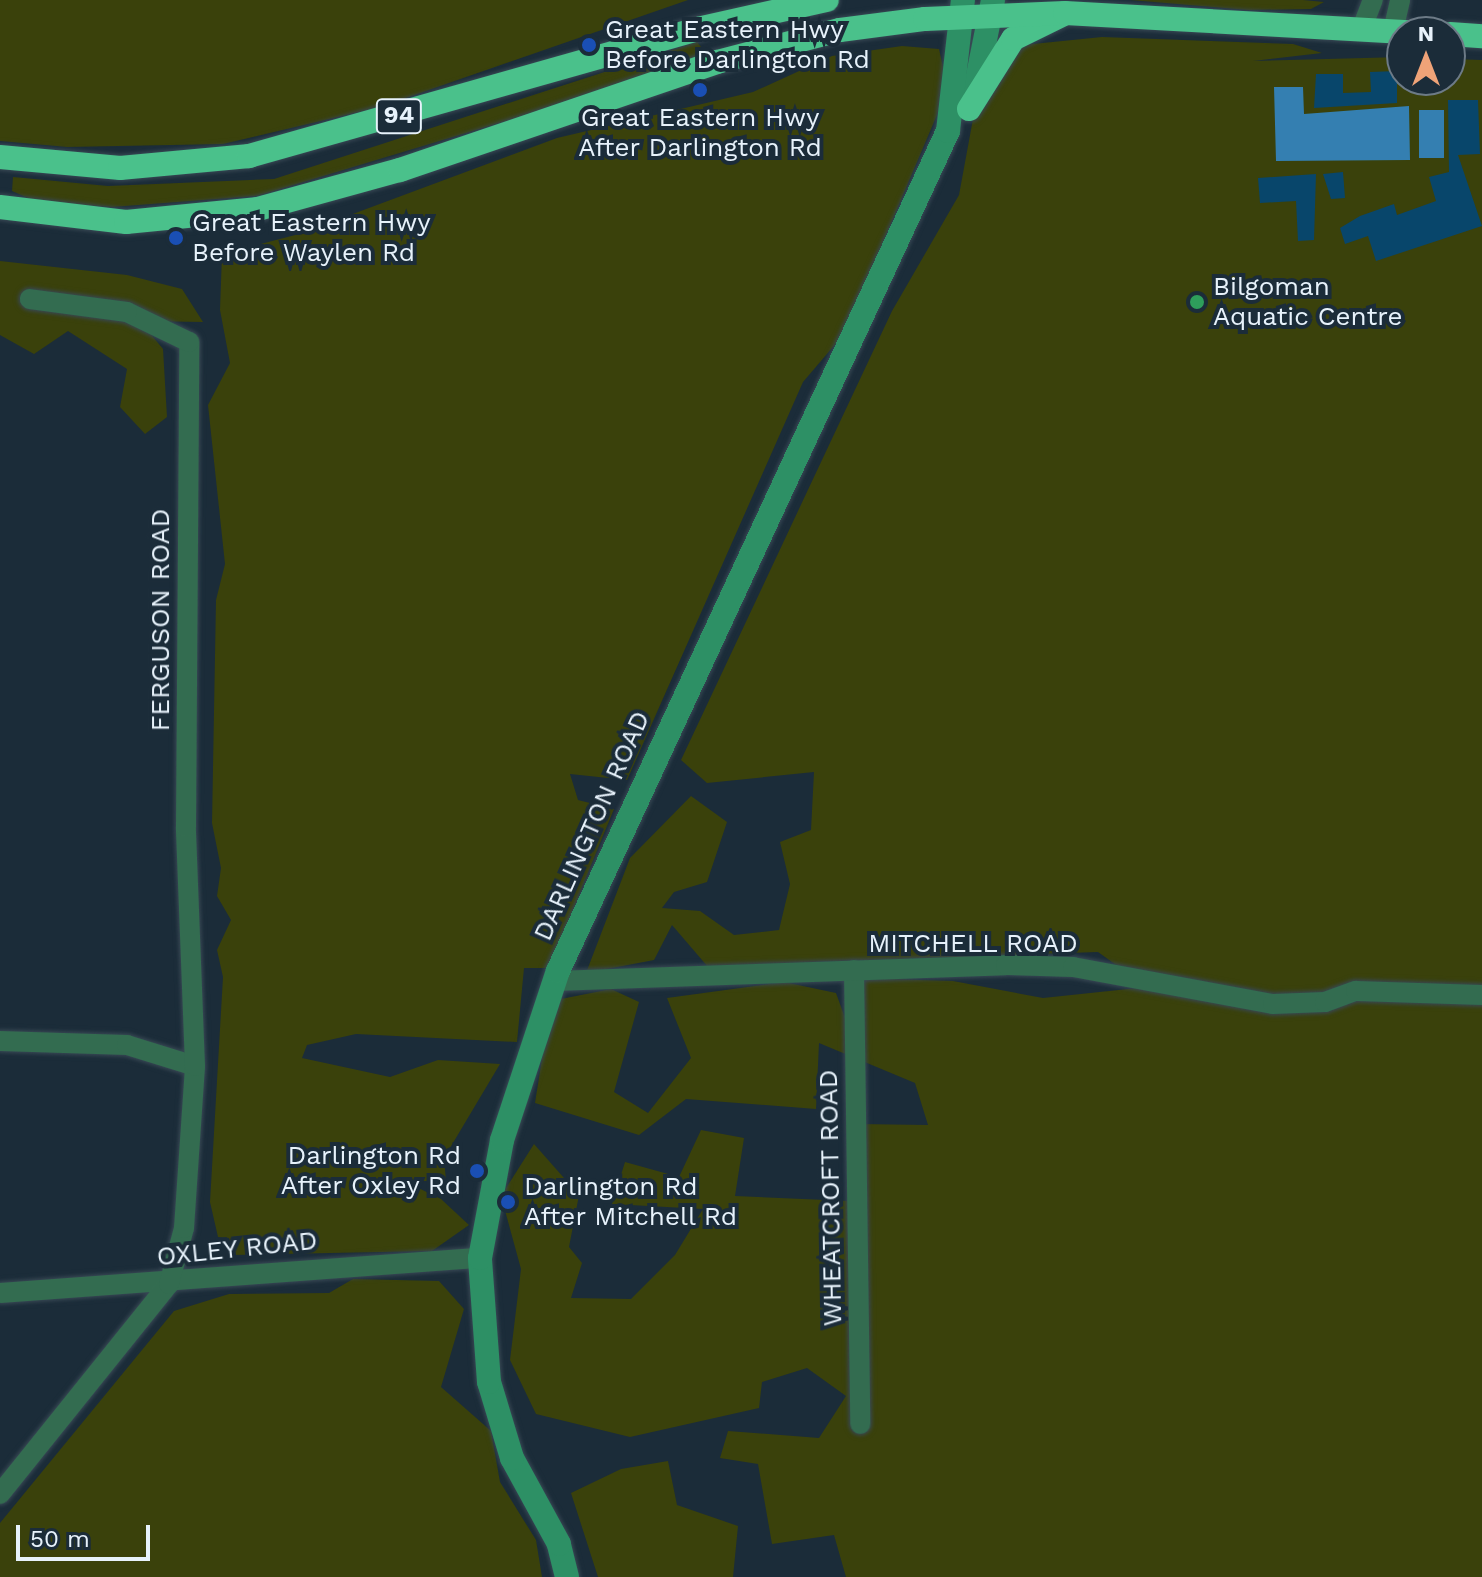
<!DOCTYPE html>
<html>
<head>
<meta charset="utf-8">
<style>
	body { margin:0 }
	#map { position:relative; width:1482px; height:1577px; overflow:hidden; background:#1b2c39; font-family:"Work Sans",sans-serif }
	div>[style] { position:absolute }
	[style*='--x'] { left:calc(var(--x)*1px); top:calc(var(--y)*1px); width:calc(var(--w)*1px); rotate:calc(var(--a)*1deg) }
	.green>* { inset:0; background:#3a410b }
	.water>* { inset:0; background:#347fb1; transform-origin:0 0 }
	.building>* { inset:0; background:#08466b }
	.roads { filter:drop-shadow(0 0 2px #384854) drop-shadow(0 0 2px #384854) }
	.street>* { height:20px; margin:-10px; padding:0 10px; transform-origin:10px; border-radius:10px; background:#336c50 }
	.secondary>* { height:24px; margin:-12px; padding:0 12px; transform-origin:12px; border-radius:12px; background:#2d9065 }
	.highway>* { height:24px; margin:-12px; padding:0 12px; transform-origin:12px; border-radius:12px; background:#4ac18b }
	.dots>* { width:22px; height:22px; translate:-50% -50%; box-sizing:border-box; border:4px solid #1b2c39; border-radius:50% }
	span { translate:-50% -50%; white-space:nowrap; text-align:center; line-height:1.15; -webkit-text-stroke:8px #1b2c39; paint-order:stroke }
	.shield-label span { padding:2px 6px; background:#1b2c39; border:2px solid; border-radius:6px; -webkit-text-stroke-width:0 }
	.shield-label { font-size:24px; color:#e7f2fb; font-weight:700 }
	.poi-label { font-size:26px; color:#e7f2fb }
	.left { translate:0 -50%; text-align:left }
	.right { translate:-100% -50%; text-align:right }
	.street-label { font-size:26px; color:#e7f2fb }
	.north { position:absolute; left:1386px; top:16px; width:80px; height:80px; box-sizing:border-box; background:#1b2c39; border:2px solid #6d7b87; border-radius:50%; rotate:0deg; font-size:22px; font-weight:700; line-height:32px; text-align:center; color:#e7f2fb }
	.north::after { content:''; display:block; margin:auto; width:28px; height:36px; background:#efa378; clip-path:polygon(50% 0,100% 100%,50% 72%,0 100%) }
	.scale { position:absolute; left:16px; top:1525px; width:134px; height:36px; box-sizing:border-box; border:4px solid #e7f2fb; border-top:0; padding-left:10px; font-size:24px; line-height:28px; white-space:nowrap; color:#e7f2fb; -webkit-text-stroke:6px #1b2c39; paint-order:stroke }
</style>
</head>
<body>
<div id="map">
	<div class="green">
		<div style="clip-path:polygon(0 0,688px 0,380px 107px,223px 144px,67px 147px,0 141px)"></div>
		<div style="clip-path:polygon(1130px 0,1303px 0,1324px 2px,1311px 9px,1248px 10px)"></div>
		<div style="clip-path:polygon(1102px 37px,1293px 44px,1322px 53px,1253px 61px,1402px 57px,1402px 80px,1450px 80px,1450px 59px,1482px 60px,1482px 1577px,846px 1577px,834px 1535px,772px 1544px,758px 1464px,720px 1458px,728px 1431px,819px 1438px,846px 1396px,807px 1368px,762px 1382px,759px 1408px,630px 1437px,536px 1414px,510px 1360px,521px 1269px,501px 1196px,534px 1144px,579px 1195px,569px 1247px,582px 1263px,571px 1298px,631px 1299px,675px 1255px,703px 1209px,612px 1204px,625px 1162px,679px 1177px,701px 1130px,744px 1138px,735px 1196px,849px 1201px,856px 1124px,928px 1125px,915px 1083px,819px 1043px,816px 1109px,686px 1099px,639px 1135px,535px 1103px,551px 1001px,611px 989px,639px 1002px,614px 1092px,648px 1113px,691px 1058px,667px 998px,784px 982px,836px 993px,848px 1026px,855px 978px,953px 981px,1043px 998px,1147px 987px,1098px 952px,808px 962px,772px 971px,708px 967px,672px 925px,654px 960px,586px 973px,630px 858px,691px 796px,727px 822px,707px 882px,674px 892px,662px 908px,700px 911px,734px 935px,779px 930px,790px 884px,780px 842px,811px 830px,814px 772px,707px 783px,681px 760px,892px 311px,959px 195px,975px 108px,1023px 45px)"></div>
		<div style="clip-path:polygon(697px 42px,706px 53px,672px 71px,257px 196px,112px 207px,37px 202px,12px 191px,13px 177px,108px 186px,274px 179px)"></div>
		<div style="clip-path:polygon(902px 46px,939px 49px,948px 89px,844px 334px,803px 382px,627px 780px,570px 774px,578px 800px,614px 809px,549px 968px,524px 968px,517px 1042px,356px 1034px,307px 1045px,302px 1058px,390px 1077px,438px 1060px,500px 1064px,444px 1158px,446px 1181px,404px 1181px,441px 1199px,469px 1225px,432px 1251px,233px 1255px,229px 1238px,218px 1237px,210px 1202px,223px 977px,217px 950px,231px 920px,217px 896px,221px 868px,212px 823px,216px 600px,225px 564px,208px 405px,230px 363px,220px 310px,222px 254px,299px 234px,557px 138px,753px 92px,832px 56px)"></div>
		<div style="clip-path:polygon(0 261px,127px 275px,182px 289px,203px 322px,140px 321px,163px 349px,167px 417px,145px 434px,120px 407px,127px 369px,68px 331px,34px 354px,0 335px)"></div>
		<div style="clip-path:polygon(353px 1279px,439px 1281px,464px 1309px,441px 1387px,491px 1431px,500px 1482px,536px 1540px,542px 1577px,0 1577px,0 1523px,174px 1311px,229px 1294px,329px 1293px)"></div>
		<div style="clip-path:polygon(668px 1461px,677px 1505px,738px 1526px,733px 1577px,598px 1577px,571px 1493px,621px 1469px)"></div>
	</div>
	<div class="water">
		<div style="clip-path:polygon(1274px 87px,1303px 87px,1304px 114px,1409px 106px,1410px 160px,1276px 161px)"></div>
		<div style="left:1419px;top:110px;width:25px;height:48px"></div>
	</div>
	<div class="building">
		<div style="clip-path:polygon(1397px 71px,1397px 103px,1314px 108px,1316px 74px,1343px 74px,1343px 93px,1371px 92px,1370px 72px)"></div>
		<div style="clip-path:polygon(1448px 100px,1478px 100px,1480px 154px,1458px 155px,1482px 226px,1376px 261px,1368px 236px,1345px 244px,1340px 228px,1360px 216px,1394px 204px,1397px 215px,1436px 201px,1429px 177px,1449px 172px)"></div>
		<div style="clip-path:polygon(1343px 172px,1345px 198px,1331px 199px,1323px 174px)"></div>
		<div style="clip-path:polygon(1316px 174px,1314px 240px,1298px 241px,1296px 201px,1260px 203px,1258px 178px)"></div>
	</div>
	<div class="roads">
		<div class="street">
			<div style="--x:1362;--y:28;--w:30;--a:-69"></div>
			<div style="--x:1393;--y:31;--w:32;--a:-77"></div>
			<div style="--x:854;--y:970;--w:454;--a:89.2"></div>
			<div style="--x:555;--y:981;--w:451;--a:-2"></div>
			<div style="--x:1006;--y:965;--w:67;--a:1.7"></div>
			<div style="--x:1073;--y:967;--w:203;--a:10.5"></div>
			<div style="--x:1273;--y:1004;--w:52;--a:-2.2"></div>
			<div style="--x:1325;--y:1002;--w:33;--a:-20"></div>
			<div style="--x:1356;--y:991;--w:126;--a:1.8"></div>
			<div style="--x:0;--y:1041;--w:127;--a:1.8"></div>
			<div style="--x:127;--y:1045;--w:71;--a:17.2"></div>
			<div style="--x:0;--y:1293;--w:481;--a:-4.2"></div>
			<div style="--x:0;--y:1494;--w:270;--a:-51.2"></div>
			<div style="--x:169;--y:1284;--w:58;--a:-75"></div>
			<div style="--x:184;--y:1228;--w:162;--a:-86.1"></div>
			<div style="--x:195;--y:1066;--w:239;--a:-92.2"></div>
			<div style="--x:186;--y:827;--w:485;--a:-89.6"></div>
			<div style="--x:189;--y:342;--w:69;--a:-154.2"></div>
			<div style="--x:127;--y:312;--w:98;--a:-172.4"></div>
		</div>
		<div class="secondary">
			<div style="--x:975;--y:90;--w:92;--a:-78.7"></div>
			<div style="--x:567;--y:1577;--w:34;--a:-104"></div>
			<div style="--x:559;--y:1544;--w:98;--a:-118.7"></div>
			<div style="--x:512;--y:1458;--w:79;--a:-106.8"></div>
			<div style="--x:489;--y:1382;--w:124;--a:-94.2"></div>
			<div style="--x:480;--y:1258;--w:120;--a:-79.4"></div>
			<div style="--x:502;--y:1140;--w:178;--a:-71.7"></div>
			<div style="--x:558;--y:971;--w:926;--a:-65.1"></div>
			<div style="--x:948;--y:131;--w:132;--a:-83.5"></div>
		</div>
		<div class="highway">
			<div style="--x:1450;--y:34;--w:32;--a:4"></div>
			<div style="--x:969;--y:109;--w:83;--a:-57.8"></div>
			<div style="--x:1013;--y:39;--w:55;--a:-26.1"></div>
			<div style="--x:0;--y:157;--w:121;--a:5.2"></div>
			<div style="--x:120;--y:168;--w:130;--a:-5.3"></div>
			<div style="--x:249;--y:156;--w:466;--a:-15.8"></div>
			<div style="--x:697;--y:29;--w:133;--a:-12.6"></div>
			<div style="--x:0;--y:207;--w:127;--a:6.8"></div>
			<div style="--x:126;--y:222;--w:133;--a:-5.6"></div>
			<div style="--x:258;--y:209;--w:147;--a:-15.4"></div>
			<div style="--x:400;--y:170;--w:335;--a:-18.8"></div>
			<div style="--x:717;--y:62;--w:127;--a:-14.6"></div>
			<div style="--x:840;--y:30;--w:86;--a:-7.4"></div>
			<div style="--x:925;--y:19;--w:140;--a:-2.5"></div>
			<div style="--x:1065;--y:13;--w:344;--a:3.2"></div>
		</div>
	</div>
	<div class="dots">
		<div style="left:589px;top:45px;background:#1a4fb4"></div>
		<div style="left:700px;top:90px;background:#1a4fb4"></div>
		<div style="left:176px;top:238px;background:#1a4fb4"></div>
		<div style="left:1197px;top:302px;background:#2e9e5b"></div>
		<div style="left:477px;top:1171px;background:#1a4fb4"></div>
		<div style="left:508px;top:1202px;background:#1a4fb4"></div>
	</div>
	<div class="shield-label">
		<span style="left:399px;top:116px">94</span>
	</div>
	<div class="poi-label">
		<span class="left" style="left:605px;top:45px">Great Eastern Hwy<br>Before Darlington Rd</span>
		<span style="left:700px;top:133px">Great Eastern Hwy<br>After Darlington Rd</span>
		<span class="left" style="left:192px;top:238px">Great Eastern Hwy<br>Before Waylen Rd</span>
		<span class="left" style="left:1213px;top:302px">Bilgoman<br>Aquatic Centre</span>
		<span class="right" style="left:461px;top:1171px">Darlington Rd<br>After Oxley Rd</span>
		<span class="left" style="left:524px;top:1202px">Darlington Rd<br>After Mitchell Rd</span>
	</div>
	<div class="street-label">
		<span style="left:161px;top:620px;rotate:-90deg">FERGUSON ROAD</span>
		<span style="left:592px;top:826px;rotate:-66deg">DARLINGTON ROAD</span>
		<span style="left:973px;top:944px">MITCHELL ROAD</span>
		<span style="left:831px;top:1198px;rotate:-91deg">WHEATCROFT ROAD</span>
		<span style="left:237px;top:1249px;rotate:-6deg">OXLEY ROAD</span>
	</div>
	<div class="north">N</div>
	<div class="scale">50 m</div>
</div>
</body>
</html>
